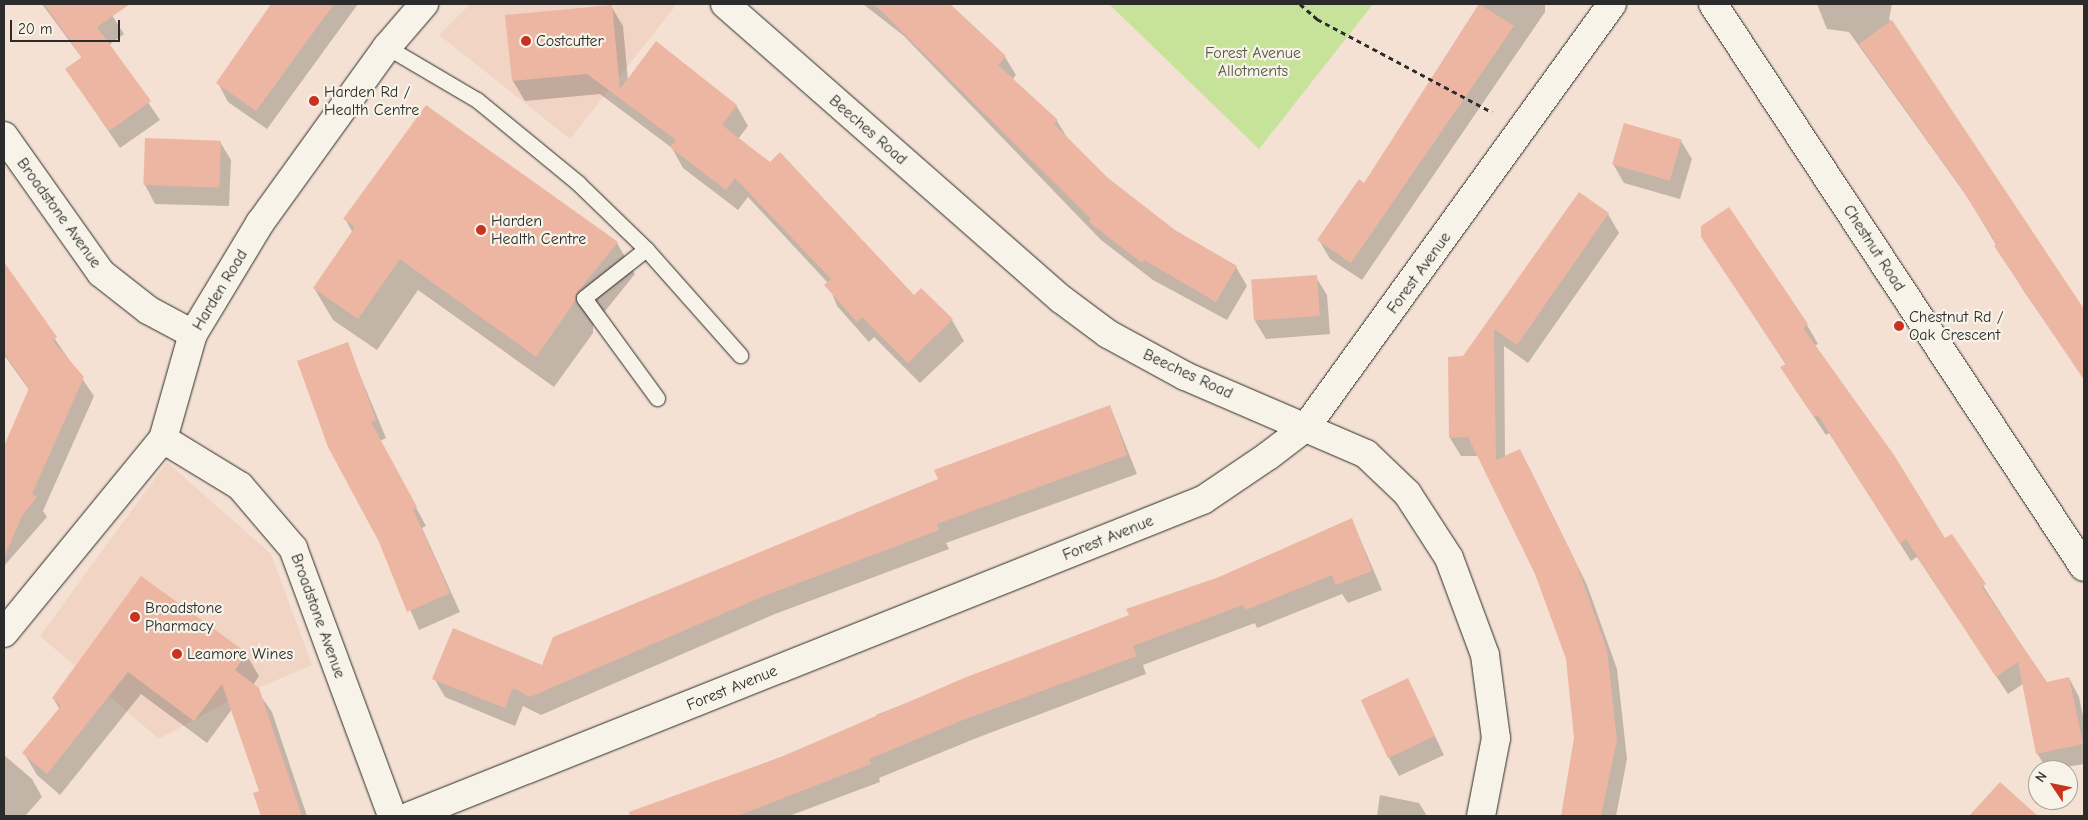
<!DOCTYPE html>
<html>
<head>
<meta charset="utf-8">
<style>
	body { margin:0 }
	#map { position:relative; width:2088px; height:820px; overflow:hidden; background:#f4e1d3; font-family:"Comic Neue",sans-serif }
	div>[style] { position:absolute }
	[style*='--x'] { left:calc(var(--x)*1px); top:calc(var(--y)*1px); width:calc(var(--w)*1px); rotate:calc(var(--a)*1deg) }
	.built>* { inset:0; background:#f2d4c4 }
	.green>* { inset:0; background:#c7e299 }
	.shadow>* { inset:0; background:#0003 }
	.building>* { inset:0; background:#edb6a2; transform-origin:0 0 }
	.path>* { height:3px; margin-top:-1.5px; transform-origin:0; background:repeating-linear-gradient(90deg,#2b2b2b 0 5px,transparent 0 9px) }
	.roads { filter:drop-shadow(0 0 1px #2b2b2b) drop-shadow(0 0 1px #2b2b2b) }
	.lane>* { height:15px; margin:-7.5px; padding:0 7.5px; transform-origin:7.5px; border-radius:7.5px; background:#f7f3e8 }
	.street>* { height:28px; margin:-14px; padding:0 14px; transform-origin:14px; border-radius:14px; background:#f7f3e8 }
	.secondary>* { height:28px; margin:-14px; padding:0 14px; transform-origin:14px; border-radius:14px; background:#f7f3e8 }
	.dots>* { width:14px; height:14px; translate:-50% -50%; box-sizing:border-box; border:2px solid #f7f3e8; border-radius:50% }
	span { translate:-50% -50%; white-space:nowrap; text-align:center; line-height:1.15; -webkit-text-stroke:4.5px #f7f3e8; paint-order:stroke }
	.poi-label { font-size:16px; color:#2b2b2b }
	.left { translate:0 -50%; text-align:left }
	.park-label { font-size:16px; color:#525946 }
	.street-label { font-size:16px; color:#2b2b2b }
	.frame { position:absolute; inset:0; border:5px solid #2b2b2b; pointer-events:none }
	.north { position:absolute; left:2028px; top:760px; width:50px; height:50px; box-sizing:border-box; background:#f7f3e8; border:1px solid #a5a39c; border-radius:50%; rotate:304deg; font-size:14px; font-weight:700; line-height:20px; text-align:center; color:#2b2b2b }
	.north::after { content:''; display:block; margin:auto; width:18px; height:22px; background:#c8321e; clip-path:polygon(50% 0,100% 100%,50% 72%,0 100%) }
	.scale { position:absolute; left:10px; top:20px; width:110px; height:22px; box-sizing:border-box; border:2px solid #2b2b2b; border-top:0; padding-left:6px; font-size:15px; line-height:18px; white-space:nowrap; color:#2b2b2b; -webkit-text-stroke:4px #f7f3e8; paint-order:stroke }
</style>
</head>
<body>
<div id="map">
	<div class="built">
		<div style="clip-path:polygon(470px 4px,677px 4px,570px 139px,439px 35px)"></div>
		<div style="clip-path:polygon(167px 462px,271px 554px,312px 665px,234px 698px,159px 739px,40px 636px)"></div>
	</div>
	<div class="green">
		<div style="clip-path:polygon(1109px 4px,1373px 4px,1259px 149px)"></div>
	</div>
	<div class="shadow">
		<div style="clip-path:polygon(42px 4px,105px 4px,124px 34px,109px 45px,160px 120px,120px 148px,66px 69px,82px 58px)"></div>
		<div style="clip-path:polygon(275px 4px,358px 4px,267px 129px,228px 102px,218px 83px)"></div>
		<div style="clip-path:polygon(863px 4px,947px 4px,1005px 57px,1016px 75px,1012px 80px,1057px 121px,1068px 139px,1108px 179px,1174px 231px,1236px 267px,1247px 286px,1227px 320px,1153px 280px,1101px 240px,904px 36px)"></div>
		<div style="clip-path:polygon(1479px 4px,1545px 4px,1545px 12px,1362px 280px,1330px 259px,1319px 240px,1365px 184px)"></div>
		<div style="clip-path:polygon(1817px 4px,1892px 4px,1889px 19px,2084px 311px,2084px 378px,2025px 293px,1968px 198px,1849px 32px,1827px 29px)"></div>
		<div style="clip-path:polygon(611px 6px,623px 26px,628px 80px,736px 105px,748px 126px,738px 139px,914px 297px,952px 320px,964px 341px,920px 383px,874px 337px,869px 342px,837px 306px,828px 283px,748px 197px,738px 210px,683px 168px,672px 148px,600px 94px,525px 101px,513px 81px)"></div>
		<div style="clip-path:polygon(147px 139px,220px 142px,231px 160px,229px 206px,155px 204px,145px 185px)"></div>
		<div style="clip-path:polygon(1681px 141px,1692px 159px,1680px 199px,1624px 183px,1613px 164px)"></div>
		<div style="clip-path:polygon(1729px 208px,1807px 325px,1818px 344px,1814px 346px,1945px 540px,1951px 536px,2046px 683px,2069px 678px,2079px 697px,2084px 721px,2084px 764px,2047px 770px,2037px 753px,2023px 684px,2008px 694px,1917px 557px,1911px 561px,1829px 433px,1826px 435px,1793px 386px,1782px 367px,1786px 365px,1702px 237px)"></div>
		<div style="clip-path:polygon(1608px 214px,1619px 233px,1528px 363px,1504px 346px,1505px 457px,1519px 450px,1530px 469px,1587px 585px,1617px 669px,1627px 759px,1616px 816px,1562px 816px,1576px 738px,1567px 658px,1536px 574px,1478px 456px,1461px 456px,1450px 438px,1464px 358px)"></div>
		<div style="clip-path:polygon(345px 219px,617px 243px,635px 274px,593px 326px,593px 333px,554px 387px,418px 290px,377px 350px,333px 320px,314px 288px,353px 233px)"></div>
		<div style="clip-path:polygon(4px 265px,94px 396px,43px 511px,47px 517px,4px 566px,4px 449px,30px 391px,4px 355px)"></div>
		<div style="clip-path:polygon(1316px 277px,1327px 295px,1330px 334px,1266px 339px,1255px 321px)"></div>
		<div style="clip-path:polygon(347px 344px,386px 438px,380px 441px,426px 526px,422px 528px,460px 612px,419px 630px,380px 541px)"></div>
		<div style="clip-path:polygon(1110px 406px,1137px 474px,946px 543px,949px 549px,775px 614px,541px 715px,523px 706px,515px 726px,445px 697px,434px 678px,543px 666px,940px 480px)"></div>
		<div style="clip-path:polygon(1352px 520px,1382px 590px,1348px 603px,1342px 594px,1257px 628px,1255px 623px,1143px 665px,1146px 674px,974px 739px,879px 778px,880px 782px,789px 816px,626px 816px,878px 720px,876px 715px,1130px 616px)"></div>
		<div style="clip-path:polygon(141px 577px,246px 654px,259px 676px,253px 685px,272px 712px,307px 816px,263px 816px,255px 794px,261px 792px,232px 709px,207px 743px,141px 694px,60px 795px,37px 775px,24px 753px,60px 710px,53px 698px)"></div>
		<div style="clip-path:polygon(1408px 680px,1444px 755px,1399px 776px,1389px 758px)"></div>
		<div style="clip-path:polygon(4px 755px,32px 779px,42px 797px,25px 816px,4px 816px)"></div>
		<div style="clip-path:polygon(2000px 784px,2027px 808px,2032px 816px,1970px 816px)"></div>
		<div style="clip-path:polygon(1380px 795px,1419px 803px,1427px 816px,1377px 816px)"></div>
	</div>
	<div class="building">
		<div style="clip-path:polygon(44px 4px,130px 4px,97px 27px,151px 101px,109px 131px,65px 69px,82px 57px)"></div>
		<div style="clip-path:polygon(271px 4px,334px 4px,256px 111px,216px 83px)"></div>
		<div style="clip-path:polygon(874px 4px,950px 4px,1006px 56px,998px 65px,1058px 120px,1054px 124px,1108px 178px,1175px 230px,1237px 266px,1216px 302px,1144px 260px,1142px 263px,1089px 222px,1091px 219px)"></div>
		<div style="clip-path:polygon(1479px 4px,1514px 26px,1351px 263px,1317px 240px,1359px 179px,1364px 183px)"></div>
		<div style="clip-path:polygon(612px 5px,620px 89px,656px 41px,737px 105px,722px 125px,770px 162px,780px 152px,914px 295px,921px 288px,953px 319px,908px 363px,862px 317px,857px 322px,824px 285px,831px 279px,735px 178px,726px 190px,670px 147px,676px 140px,587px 74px,512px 81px,505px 15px)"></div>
		<div style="clip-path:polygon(1892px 20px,2084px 309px,2084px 380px,1994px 246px,1997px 244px,1955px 179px,1859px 44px)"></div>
		<div style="clip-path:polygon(426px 105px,618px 242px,576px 294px,575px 301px,536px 357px,400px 259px,358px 319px,313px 288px,355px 227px,343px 219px)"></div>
		<div style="left:1624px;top:123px;width:60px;height:43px;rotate:16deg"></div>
		<div style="left:145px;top:138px;width:76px;height:47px;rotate:2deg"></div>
		<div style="clip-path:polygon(1579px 192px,1609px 213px,1517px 345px,1494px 329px,1496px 460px,1520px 449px,1577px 565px,1607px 650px,1617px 740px,1601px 816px,1561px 816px,1574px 738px,1566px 659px,1535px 574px,1468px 437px,1449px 438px,1448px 357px,1463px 356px)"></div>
		<div style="clip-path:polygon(1729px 207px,1808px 324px,1803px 328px,1894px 455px,1945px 538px,1952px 534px,1986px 584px,1982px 587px,2047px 682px,2069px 677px,2083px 744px,2036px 754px,2018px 662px,1996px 677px,1906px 539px,1900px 544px,1818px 415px,1814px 417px,1780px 367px,1786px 364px,1701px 237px,1701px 226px)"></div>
		<div style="clip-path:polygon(4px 262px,57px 337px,53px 341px,84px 377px,32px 494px,37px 497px,22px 516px,4px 558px,4px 446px,29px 388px,4px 353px)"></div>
		<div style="left:1317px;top:275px;width:41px;height:66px;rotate:86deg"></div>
		<div style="clip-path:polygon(348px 342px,376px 420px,371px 422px,417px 507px,413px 509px,450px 593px,407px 612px,379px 542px,328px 447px,297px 361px)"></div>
		<div style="clip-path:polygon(1110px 405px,1127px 455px,937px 524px,939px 530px,764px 596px,530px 697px,513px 688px,505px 708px,432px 679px,453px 628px,542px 665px,553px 637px,938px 479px,934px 470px)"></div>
		<div style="clip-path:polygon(1352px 518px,1372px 571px,1336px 585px,1332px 575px,1246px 610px,1243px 605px,1133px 646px,1137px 656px,963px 720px,869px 759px,871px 764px,738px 816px,630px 816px,629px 812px,781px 757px,964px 678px,1129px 615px,1126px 609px,1219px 577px)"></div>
		<div style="clip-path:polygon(141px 576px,247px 653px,235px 670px,259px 688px,302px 816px,261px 816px,253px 793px,259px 791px,222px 684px,194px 721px,128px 672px,47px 774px,22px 753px,61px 706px,52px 698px)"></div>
		<div style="left:1408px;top:678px;width:64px;height:52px;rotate:65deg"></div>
		<div style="clip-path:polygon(2000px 782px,2038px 816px,1969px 816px)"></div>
	</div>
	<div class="path">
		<div style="--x:1300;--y:4;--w:23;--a:41"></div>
		<div style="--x:1317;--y:19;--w:198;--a:28"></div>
	</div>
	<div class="roads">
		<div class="lane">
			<div style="--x:387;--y:47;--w:104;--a:30.5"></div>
			<div style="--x:477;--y:100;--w:131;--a:39.4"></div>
			<div style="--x:578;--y:183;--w:95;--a:44.1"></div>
			<div style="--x:646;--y:249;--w:142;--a:48.4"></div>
			<div style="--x:646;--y:249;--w:79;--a:141.7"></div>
			<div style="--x:584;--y:298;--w:124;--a:53.9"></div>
		</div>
		<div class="street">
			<div style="--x:725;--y:4;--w:447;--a:41.3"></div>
			<div style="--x:1061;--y:299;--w:59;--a:36.7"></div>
			<div style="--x:1108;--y:334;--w:88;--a:28.6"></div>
			<div style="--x:1185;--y:376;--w:197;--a:23.3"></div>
			<div style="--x:1366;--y:454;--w:57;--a:43.6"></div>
			<div style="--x:1407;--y:493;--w:77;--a:57.1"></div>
			<div style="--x:1449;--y:558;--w:103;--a:69.6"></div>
			<div style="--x:1485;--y:655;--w:84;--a:82.5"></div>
			<div style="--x:1496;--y:738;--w:79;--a:100.9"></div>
			<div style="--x:1713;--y:4;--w:674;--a:56.62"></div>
			<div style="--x:4;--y:136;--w:168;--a:54.7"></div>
			<div style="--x:101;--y:273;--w:60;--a:38.2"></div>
			<div style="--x:148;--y:310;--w:51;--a:28.1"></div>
			<div style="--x:163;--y:439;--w:90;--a:31.4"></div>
			<div style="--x:240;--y:486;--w:82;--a:49.5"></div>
			<div style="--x:293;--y:548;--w:286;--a:69.7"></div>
			<div style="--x:410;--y:816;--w:854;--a:-21.73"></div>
			<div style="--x:1203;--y:500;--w:78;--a:-34.1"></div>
			<div style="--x:1268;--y:456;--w:48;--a:-37.3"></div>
			<div style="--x:1306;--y:427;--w:522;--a:-54.12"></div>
		</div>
		<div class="secondary">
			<div style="--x:4;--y:633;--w:251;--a:-50.7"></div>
			<div style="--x:163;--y:439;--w:109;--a:-74.1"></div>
			<div style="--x:193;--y:334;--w:130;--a:-58.9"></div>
			<div style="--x:260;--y:223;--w:217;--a:-54.2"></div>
			<div style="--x:387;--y:47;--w:57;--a:-49.3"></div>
		</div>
	</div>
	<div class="dots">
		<div style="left:526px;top:41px;background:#c8321e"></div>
		<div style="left:314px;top:101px;background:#c8321e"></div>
		<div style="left:481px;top:230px;background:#c8321e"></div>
		<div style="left:1899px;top:326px;background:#c8321e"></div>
		<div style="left:135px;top:617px;background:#c8321e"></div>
		<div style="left:177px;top:654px;background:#c8321e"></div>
	</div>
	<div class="poi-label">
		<span class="left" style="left:536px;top:41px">Costcutter</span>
		<span class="left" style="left:324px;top:101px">Harden Rd /<br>Health Centre</span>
		<span class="left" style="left:491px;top:230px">Harden<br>Health Centre</span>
		<span class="left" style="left:1909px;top:326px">Chestnut Rd /<br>Oak Crescent</span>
		<span class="left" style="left:145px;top:617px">Broadstone<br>Pharmacy</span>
		<span class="left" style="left:187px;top:654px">Leamore Wines</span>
	</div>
	<div class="park-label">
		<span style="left:1253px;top:62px">Forest Avenue<br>Allotments</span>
	</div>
	<div class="street-label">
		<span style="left:868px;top:130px;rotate:41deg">Beeches Road</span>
		<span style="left:59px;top:213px;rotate:54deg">Broadstone Avenue</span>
		<span style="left:1874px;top:248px;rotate:57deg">Chestnut Road</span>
		<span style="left:1419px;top:273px;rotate:-54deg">Forest Avenue</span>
		<span style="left:220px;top:290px;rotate:-59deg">Harden Road</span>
		<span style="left:1188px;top:374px;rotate:25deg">Beeches Road</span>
		<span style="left:1108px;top:538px;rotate:-22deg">Forest Avenue</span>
		<span style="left:318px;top:616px;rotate:70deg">Broadstone Avenue</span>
		<span style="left:732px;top:688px;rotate:-22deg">Forest Avenue</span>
	</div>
	<div class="frame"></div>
	<div class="north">N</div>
	<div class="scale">20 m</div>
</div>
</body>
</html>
